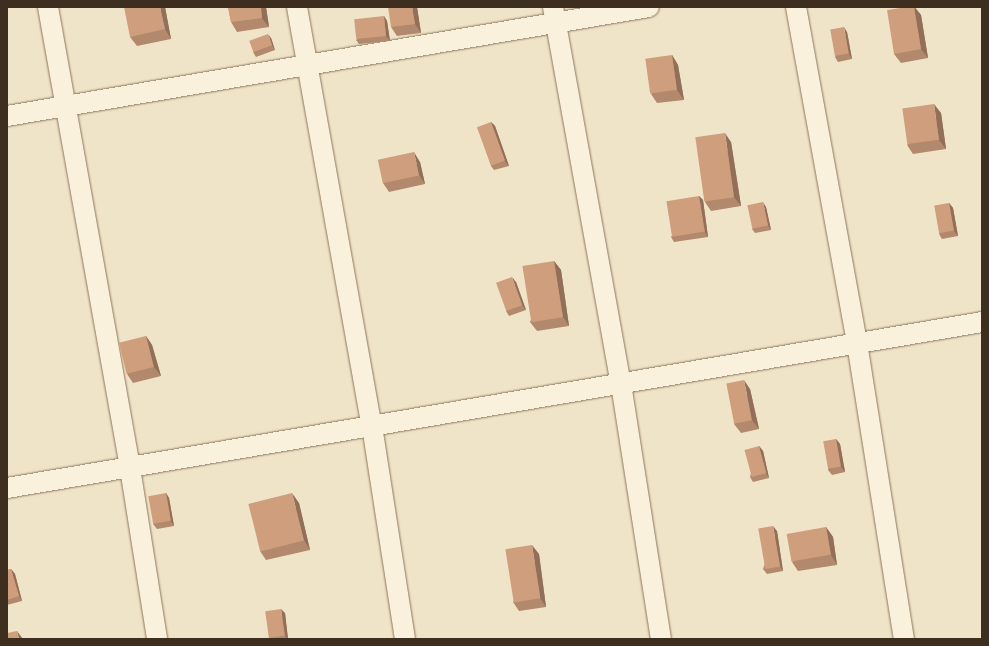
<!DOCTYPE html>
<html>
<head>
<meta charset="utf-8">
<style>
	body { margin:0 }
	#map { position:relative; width:989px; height:646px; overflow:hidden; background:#f0e4c8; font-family:"PT Serif",serif }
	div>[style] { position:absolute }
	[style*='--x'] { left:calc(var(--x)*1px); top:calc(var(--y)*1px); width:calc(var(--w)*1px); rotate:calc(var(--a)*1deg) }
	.roads { filter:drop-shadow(0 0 1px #8d765c) drop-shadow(0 0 1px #8d765c) }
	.street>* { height:20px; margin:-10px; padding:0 10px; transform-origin:10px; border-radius:10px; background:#faf1dc }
	.wall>* { inset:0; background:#b2896c }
	.shaded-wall>* { inset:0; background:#916f58 }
	.building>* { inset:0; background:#cf9f7d; transform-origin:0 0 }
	span { translate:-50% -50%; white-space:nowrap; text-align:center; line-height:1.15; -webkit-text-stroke:3.5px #f7eed8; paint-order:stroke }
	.frame { position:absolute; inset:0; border:8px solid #3d2e20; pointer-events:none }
</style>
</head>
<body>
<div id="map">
	<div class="roads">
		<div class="street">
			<div style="--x:48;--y:7;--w:468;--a:79.9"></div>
			<div style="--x:130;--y:468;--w:173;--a:81"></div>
			<div style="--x:297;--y:7;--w:426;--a:79.9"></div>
			<div style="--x:372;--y:426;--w:216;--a:81.2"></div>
			<div style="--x:553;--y:7;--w:383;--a:79.8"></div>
			<div style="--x:621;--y:384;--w:258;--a:81.1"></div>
			<div style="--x:796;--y:7;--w:341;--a:79.7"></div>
			<div style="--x:857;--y:343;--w:300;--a:81"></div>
			<div style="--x:7;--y:116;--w:651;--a:-9.64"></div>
			<div style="--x:7;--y:488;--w:989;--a:-9.66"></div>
		</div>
	</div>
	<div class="wall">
		<div style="clip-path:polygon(165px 7px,171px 39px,137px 46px,130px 37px)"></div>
		<div style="clip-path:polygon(228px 7px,266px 7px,269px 27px,237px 32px,231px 22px)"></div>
		<div style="clip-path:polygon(417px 7px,421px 33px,397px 36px,391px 27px)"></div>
		<div style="clip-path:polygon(907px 7px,915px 7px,921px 15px,928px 58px,901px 63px,894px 54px)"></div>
		<div style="clip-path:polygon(384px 16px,387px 21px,390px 41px,359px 44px,356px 40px)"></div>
		<div style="clip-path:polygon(847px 32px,852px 59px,838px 62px,835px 57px)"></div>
		<div style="clip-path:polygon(271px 38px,275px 50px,256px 57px,253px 52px)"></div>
		<div style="clip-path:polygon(672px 55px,678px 65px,684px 100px,657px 103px,651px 94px)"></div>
		<div style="clip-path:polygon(941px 113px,946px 149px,913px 154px,907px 145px)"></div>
		<div style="clip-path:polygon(491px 122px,495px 126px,509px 166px,494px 170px,491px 166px)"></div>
		<div style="clip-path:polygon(731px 142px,741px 206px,711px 211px,705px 202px)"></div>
		<div style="clip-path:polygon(420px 162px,425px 184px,389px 192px,383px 183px)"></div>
		<div style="clip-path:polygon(699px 196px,703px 200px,708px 237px,674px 242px,671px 237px)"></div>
		<div style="clip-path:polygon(949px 203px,953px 208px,958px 236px,942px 239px,939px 234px)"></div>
		<div style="clip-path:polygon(766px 207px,771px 230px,755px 233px,752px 229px)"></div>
		<div style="clip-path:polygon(554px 261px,561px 270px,569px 326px,537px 331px,530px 322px)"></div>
		<div style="clip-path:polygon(516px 282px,526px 310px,509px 316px,506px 311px)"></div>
		<div style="clip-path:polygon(146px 336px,152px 345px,161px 376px,133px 383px,127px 374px)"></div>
		<div style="clip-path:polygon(750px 389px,759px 429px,741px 433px,734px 424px)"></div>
		<div style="clip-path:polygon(836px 439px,840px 444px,845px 472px,832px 475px,828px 470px)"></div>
		<div style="clip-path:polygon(759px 446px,763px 451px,769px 478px,753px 482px,750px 477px)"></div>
		<div style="clip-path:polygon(166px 493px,169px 498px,174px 526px,157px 529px,153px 524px)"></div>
		<div style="clip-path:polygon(299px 503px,310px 550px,266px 560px,260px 551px)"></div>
		<div style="clip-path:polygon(826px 527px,833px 537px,837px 565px,798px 571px,792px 562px)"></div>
		<div style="clip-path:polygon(777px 531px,783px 571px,767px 574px,763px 569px)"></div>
		<div style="clip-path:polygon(539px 554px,546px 607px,519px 611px,513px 602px)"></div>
		<div style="clip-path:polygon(11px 569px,15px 574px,22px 601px,7px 605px,7px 570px)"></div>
		<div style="clip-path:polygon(285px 613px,288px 639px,270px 639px,269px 638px)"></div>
	</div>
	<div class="shaded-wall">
		<div style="clip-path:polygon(160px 7px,165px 7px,171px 39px,165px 29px)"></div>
		<div style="clip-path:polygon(261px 7px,266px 7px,269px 27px,262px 18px)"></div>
		<div style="clip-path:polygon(412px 7px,417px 7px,421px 33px,415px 24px)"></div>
		<div style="clip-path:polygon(914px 7px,921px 15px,928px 58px,921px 49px)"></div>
		<div style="clip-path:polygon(384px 16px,387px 21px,390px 41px,386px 36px)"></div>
		<div style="clip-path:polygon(844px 27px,847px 32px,852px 59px,849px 54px)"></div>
		<div style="clip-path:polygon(268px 34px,271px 38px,275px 50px,272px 45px)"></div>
		<div style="clip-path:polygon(672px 55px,678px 65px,684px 100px,677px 90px)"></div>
		<div style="clip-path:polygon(934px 104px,941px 113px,946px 149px,939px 140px)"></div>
		<div style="clip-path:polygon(491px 122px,495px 126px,509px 166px,505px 161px)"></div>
		<div style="clip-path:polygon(725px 133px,731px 142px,741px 206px,734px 197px)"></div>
		<div style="clip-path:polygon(414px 152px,420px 162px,425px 184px,419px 175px)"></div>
		<div style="clip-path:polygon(699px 196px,703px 200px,708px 237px,705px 232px)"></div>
		<div style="clip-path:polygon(763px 202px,766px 207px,771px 230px,768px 225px)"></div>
		<div style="clip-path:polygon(949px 203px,953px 208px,958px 236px,954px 231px)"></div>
		<div style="clip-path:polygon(554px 261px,561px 270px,569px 326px,563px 317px)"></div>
		<div style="clip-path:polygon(512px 277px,516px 282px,526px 310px,522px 305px)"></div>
		<div style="clip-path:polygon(146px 336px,152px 345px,161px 376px,154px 367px)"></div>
		<div style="clip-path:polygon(744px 380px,750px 389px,759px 429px,752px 420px)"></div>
		<div style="clip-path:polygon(836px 439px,840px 444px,845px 472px,841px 467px)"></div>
		<div style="clip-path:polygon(759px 446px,763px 451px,769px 478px,766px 473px)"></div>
		<div style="clip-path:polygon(166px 493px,169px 498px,174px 526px,171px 521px)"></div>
		<div style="clip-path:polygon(292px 493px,299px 503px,310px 550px,304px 540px)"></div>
		<div style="clip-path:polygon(773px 526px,777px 531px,783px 571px,780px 566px)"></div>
		<div style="clip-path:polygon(826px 527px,833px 537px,837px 565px,831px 555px)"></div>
		<div style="clip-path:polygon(532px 545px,539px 554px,546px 607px,540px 598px)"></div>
		<div style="clip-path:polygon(11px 569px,15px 574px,22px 601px,19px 596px)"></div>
		<div style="clip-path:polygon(281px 609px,285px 613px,288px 639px,287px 639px,285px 636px)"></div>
		<div style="clip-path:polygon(17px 631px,23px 639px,19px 639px)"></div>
	</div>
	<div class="building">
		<div style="clip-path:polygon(124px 7px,160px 7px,165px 29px,130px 37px)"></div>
		<div style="clip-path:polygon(228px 7px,261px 7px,262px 18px,231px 22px)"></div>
		<div style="clip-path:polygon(388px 7px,412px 7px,415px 24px,391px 27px)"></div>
		<div style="clip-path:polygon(907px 7px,914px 7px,921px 49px,894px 54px,887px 10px)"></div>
		<div style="left:384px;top:16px;width:20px;height:30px;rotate:84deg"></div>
		<div style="left:844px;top:27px;width:27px;height:14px;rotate:80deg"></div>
		<div style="left:268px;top:34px;width:12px;height:20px;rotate:70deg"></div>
		<div style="left:672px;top:55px;width:35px;height:27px;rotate:82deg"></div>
		<div style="left:934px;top:104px;width:36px;height:32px;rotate:82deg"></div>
		<div style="left:491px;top:122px;width:41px;height:15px;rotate:70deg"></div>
		<div style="left:725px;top:133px;width:65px;height:30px;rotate:82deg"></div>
		<div style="left:414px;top:152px;width:24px;height:37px;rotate:78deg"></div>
		<div style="left:699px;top:196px;width:36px;height:33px;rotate:81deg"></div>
		<div style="left:763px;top:202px;width:24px;height:16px;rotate:78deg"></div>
		<div style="left:949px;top:203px;width:28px;height:15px;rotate:80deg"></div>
		<div style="left:554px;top:261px;width:57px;height:32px;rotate:81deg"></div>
		<div style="left:512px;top:277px;width:30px;height:17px;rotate:70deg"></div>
		<div style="left:146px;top:336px;width:32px;height:28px;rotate:76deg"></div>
		<div style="left:744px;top:380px;width:41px;height:18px;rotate:79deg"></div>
		<div style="left:836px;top:439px;width:28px;height:13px;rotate:80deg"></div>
		<div style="left:759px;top:446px;width:28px;height:15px;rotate:75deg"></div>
		<div style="left:166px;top:493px;width:28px;height:18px;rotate:80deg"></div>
		<div style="left:292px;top:493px;width:49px;height:45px;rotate:76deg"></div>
		<div style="left:773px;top:526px;width:41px;height:15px;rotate:80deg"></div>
		<div style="left:826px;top:527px;width:28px;height:40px;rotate:80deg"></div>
		<div style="left:532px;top:545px;width:54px;height:27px;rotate:81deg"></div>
		<div style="clip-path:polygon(11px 569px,19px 596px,7px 600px,7px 570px)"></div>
		<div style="left:281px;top:609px;width:27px;height:16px;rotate:82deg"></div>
		<div style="clip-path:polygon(17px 631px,19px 639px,7px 639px,7px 633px)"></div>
	</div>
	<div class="frame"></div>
</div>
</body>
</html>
